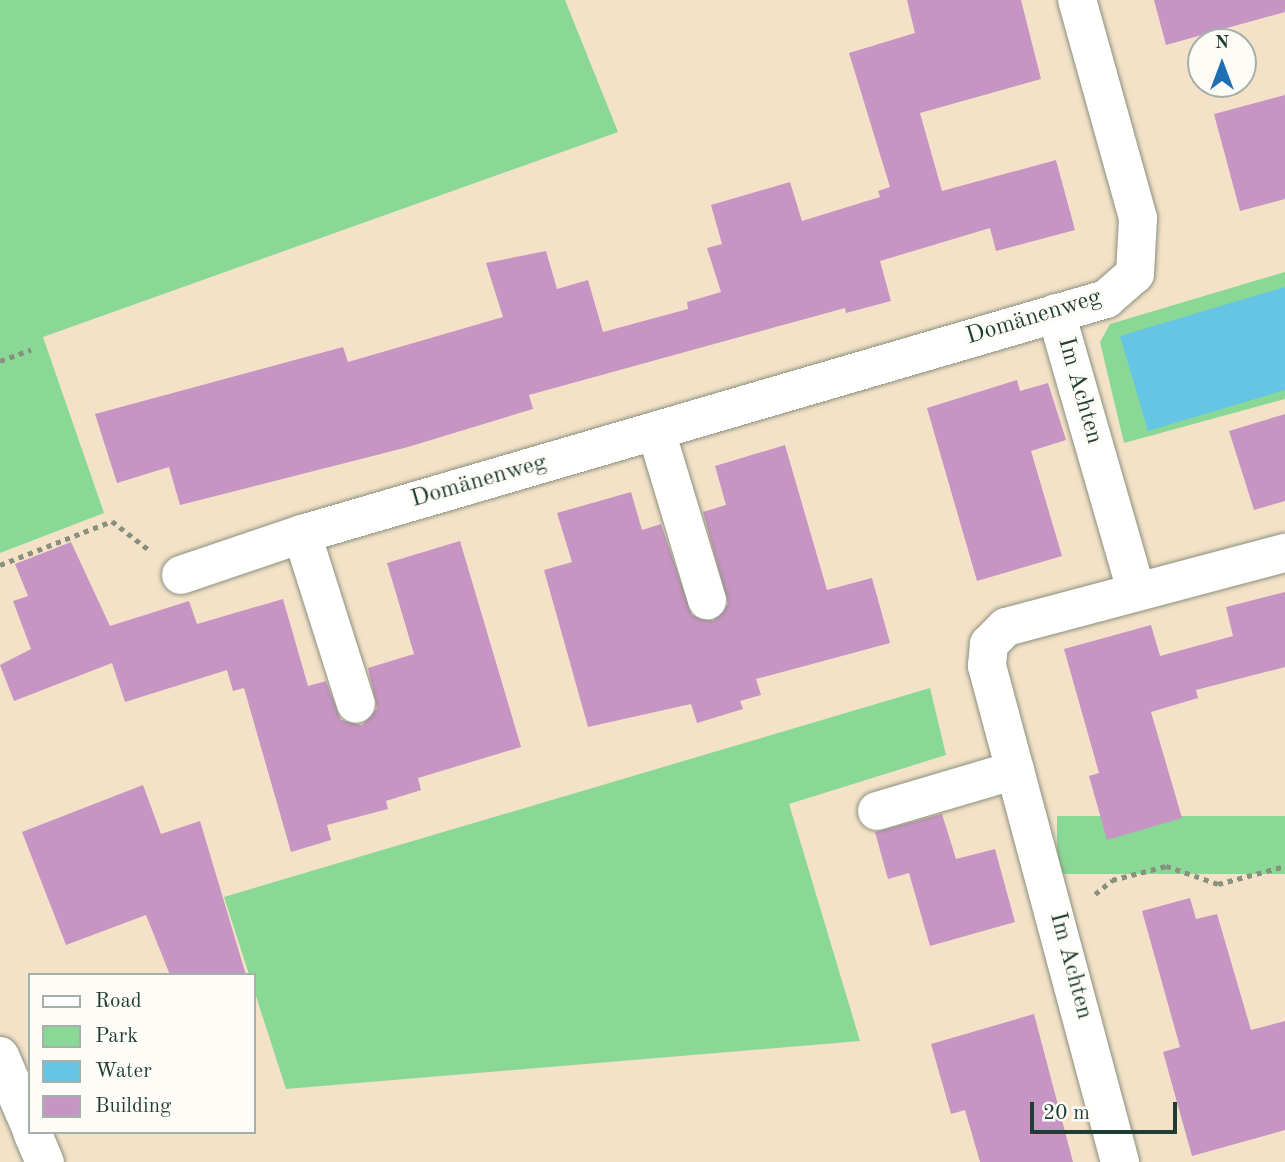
<!DOCTYPE html>
<html>
<head>
<meta charset="utf-8">
<style>
	body { margin:0 }
	#map { position:relative; width:1285px; height:1162px; overflow:hidden; background:#f4e2c8; font-family:"Old Standard TT",serif }
	div>[style] { position:absolute }
	[style*='--x'] { left:calc(var(--x)*1px); top:calc(var(--y)*1px); width:calc(var(--w)*1px); rotate:calc(var(--a)*1deg) }
	.green>* { inset:0; background:#8ad896; transform-origin:0 0 }
	.water>* { inset:0; background:#66c5e4 }
	.building>* { inset:0; background:#c795c3 }
	.path>* { height:4.5px; margin-top:-2.25px; transform-origin:0; background:repeating-linear-gradient(90deg,#8a907e 0 5px,transparent 0 10px) }
	.roads { filter:drop-shadow(0 0 2px #8a907e) drop-shadow(0 0 2px #8a907e) }
	.minor>* { height:38px; margin:-19px; padding:0 19px; transform-origin:19px; border-radius:19px; background:#fff }
	span { translate:-50% -50%; white-space:nowrap; text-align:center; line-height:1.15; -webkit-text-stroke:7px #fdfcf7; paint-order:stroke }
	.street-label { font-size:24px; color:#1f3d34 }
	.legend { position:absolute; left:28px; top:973px; width:228px; height:161px; box-sizing:border-box; background:#fdfcf7; border:2px solid #a4b0a9; margin:0; padding:9px 12px; list-style:none; font-size:21px; color:#1f3d34 }
	.legend li { display:flex; align-items:center; gap:14px; height:35px }
	.legend b { width:35px; border:2px solid #a4b0a9 }
	.north { position:absolute; left:1187px; top:28px; width:70px; height:70px; box-sizing:border-box; background:#fdfcf7; border:2px solid #a4b0a9; border-radius:50%; rotate:0deg; font-size:19px; font-weight:700; line-height:28px; text-align:center; color:#1f3d34 }
	.north::after { content:''; display:block; margin:auto; width:24px; height:32px; background:#1f6fb2; clip-path:polygon(50% 0,100% 100%,50% 72%,0 100%) }
	.scale { position:absolute; left:1030px; top:1102px; width:147px; height:32px; box-sizing:border-box; border:4px solid #1f3d34; border-top:0; padding-left:9px; font-size:21px; line-height:24px; white-space:nowrap; color:#1f3d34; -webkit-text-stroke:5px #fdfcf7; paint-order:stroke }
</style>
</head>
<body>
<div id="map">
	<div class="green">
		<div style="clip-path:polygon(0 0,565px 0,618px 132px,43px 337px,104px 513px,0 553px)"></div>
		<div style="clip-path:polygon(1285px 272px,1285px 399px,1124px 443px,1100px 342px,1110px 324px)"></div>
		<div style="clip-path:polygon(930px 688px,946px 755px,789px 804px,860px 1041px,286px 1089px,224px 897px)"></div>
		<div style="left:1285px;top:816px;width:58px;height:228px;rotate:90deg"></div>
	</div>
	<div class="water">
		<div style="clip-path:polygon(1285px 287px,1285px 390px,1148px 431px,1120px 336px)"></div>
	</div>
	<div class="building">
		<div style="clip-path:polygon(907px 0,1021px 0,1041px 79px,920px 113px,942px 191px,1056px 160px,1075px 230px,996px 251px,990px 228px,880px 261px,891px 301px,846px 313px,845px 308px,529px 395px,533px 409px,408px 447px,180px 505px,169px 467px,117px 483px,95px 414px,343px 347px,348px 362px,503px 317px,486px 263px,546px 251px,557px 289px,588px 280px,603px 332px,688px 309px,687px 302px,721px 292px,707px 248px,722px 244px,711px 205px,790px 182px,802px 221px,880px 197px,878px 191px,890px 187px,849px 53px,915px 33px)"></div>
		<div style="clip-path:polygon(1154px 0,1285px 0,1285px 12px,1166px 45px)"></div>
		<div style="clip-path:polygon(1285px 95px,1285px 199px,1240px 211px,1214px 114px)"></div>
		<div style="clip-path:polygon(1017px 380px,1020px 391px,1048px 383px,1066px 440px,1031px 451px,1062px 556px,977px 581px,927px 408px)"></div>
		<div style="clip-path:polygon(1285px 414px,1285px 501px,1254px 510px,1229px 431px)"></div>
		<div style="clip-path:polygon(785px 445px,827px 590px,872px 578px,890px 643px,756px 679px,761px 695px,740px 701px,743px 709px,697px 723px,691px 704px,588px 727px,544px 570px,572px 562px,557px 513px,631px 492px,642px 530px,661px 524px,692px 615px,713px 621px,728px 604px,703px 512px,726px 505px,715px 466px)"></div>
		<div style="clip-path:polygon(460px 541px,521px 747px,418px 778px,421px 790px,386px 801px,388px 809px,327px 825px,331px 840px,291px 852px,244px 688px,233px 691px,227px 670px,125px 702px,112px 663px,14px 701px,0 665px,31px 649px,13px 601px,28px 596px,15px 564px,71px 542px,110px 626px,189px 601px,197px 624px,283px 599px,308px 686px,326px 681px,341px 720px,362px 725px,377px 708px,368px 668px,414px 654px,387px 563px)"></div>
		<div style="clip-path:polygon(1285px 592px,1285px 667px,1196px 690px,1198px 698px,1151px 712px,1182px 818px,1107px 840px,1089px 776px,1099px 773px,1064px 649px,1151px 625px,1160px 656px,1233px 636px,1226px 607px)"></div>
		<div style="clip-path:polygon(143px 785px,161px 834px,200px 821px,246px 975px,170px 975px,146px 915px,66px 945px,22px 832px)"></div>
		<div style="clip-path:polygon(942px 814px,956px 859px,995px 849px,1015px 922px,930px 946px,909px 873px,888px 879px,875px 832px)"></div>
		<div style="clip-path:polygon(1190px 898px,1196px 919px,1217px 914px,1251px 1030px,1285px 1021px,1285px 1130px,1192px 1156px,1163px 1052px,1180px 1047px,1142px 911px)"></div>
		<div style="clip-path:polygon(1034px 1014px,1073px 1162px,980px 1162px,965px 1110px,951px 1114px,931px 1044px)"></div>
	</div>
	<div class="path">
		<div style="--x:0;--y:361;--w:33;--a:-20"></div>
		<div style="--x:0;--y:565;--w:120;--a:-21.4"></div>
		<div style="--x:112;--y:521;--w:46;--a:37.9"></div>
		<div style="--x:1095;--y:894;--w:22;--a:-39"></div>
		<div style="--x:1112;--y:880;--w:56;--a:-14.5"></div>
		<div style="--x:1166;--y:866;--w:55;--a:19.1"></div>
		<div style="--x:1218;--y:884;--w:69;--a:-15"></div>
	</div>
	<div class="roads">
		<div class="minor">
			<div style="--x:1056;--y:313;--w:289;--a:73.9"></div>
			<div style="--x:656;--y:431;--w:177;--a:73.2"></div>
			<div style="--x:302;--y:534;--w:178;--a:72.4"></div>
			<div style="--x:181;--y:575;--w:128;--a:-18.7"></div>
			<div style="--x:302;--y:534;--w:838;--a:-16.29"></div>
			<div style="--x:1106;--y:299;--w:38;--a:-41"></div>
			<div style="--x:1135;--y:274;--w:56;--a:-86.9"></div>
			<div style="--x:1138;--y:218;--w:226;--a:-105.6"></div>
			<div style="--x:877;--y:811;--w:144;--a:-16.5"></div>
			<div style="--x:0;--y:1056;--w:76;--a:66.8"></div>
			<div style="--x:32;--y:1132;--w:33;--a:67"></div>
			<div style="--x:1120;--y:1162;--w:514;--a:-105.01"></div>
			<div style="--x:987;--y:666;--w:22;--a:-85"></div>
			<div style="--x:989;--y:644;--w:24;--a:-45"></div>
			<div style="--x:1006;--y:627;--w:289;--a:-14.9"></div>
		</div>
	</div>
	<div class="street-label">
		<span style="left:1034px;top:318px;rotate:-17deg">Domänenweg</span>
		<span style="left:1079px;top:391px;rotate:74deg">Im Achten</span>
		<span style="left:479px;top:482px;rotate:-16deg">Domänenweg</span>
		<span style="left:1070px;top:966px;rotate:75deg">Im Achten</span>
	</div>
	<ul class="legend">
	<li><b style="height:9px;background:#fff"></b>Road</li>
	<li><b style="height:19px;background:#8ad896"></b>Park</li>
	<li><b style="height:19px;background:#66c5e4"></b>Water</li>
	<li><b style="height:19px;background:#c795c3"></b>Building</li>
	</ul>
	<div class="north">N</div>
	<div class="scale">20 m</div>
</div>
</body>
</html>
